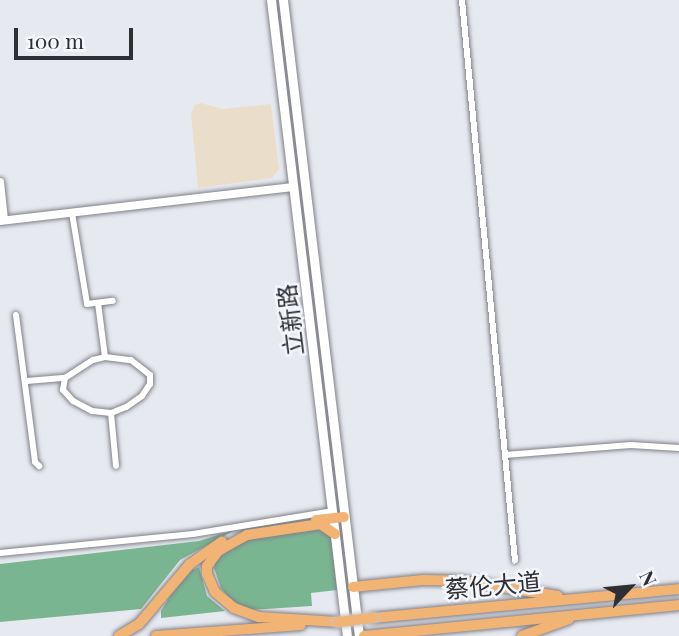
<!DOCTYPE html>
<html>
<head>
<meta charset="utf-8">
<style>
	body { margin:0 }
	#map { position:relative; width:679px; height:636px; overflow:hidden; background:#e7e9f1; font-family:"Playfair Display","Noto Sans SC",serif }
	div>[style] { position:absolute }
	[style*='--x'] { left:calc(var(--x)*1px); top:calc(var(--y)*1px); width:calc(var(--w)*1px); rotate:calc(var(--a)*1deg) }
	.commercial>* { inset:0; background:#eadeca }
	.forest>* { inset:0; background:#7ab592 }
	.roads { filter:drop-shadow(0 0 2px #808188) drop-shadow(0 0 2px #808188) }
	.minor>* { height:6px; margin:-3px; padding:0 3px; transform-origin:3px; border-radius:3px; background:#fff }
	.tertiary>* { height:8px; margin:-4px; padding:0 4px; transform-origin:4px; border-radius:4px; background:#fff }
	.secondary>* { height:9px; margin:-4.5px; padding:0 4.5px; transform-origin:4.5px; border-radius:4.5px; background:#fff }
	.trunk>* { height:10px; margin:-5px; padding:0 5px; transform-origin:5px; border-radius:5px; background:#f2b474 }
	.bridges { filter:drop-shadow(0 0 2px #c4c5c6) drop-shadow(0 0 2px #c4c5c6) }
	.trunk-bridge>* { height:10px; margin:-5px; padding:0 5px; transform-origin:5px; border-radius:5px; background:#f2b474 }
	span { translate:-50% -50%; white-space:nowrap; text-align:center; line-height:1.15; -webkit-text-stroke:5px #f4f6fe; paint-order:stroke }
	.street-label { font-size:24px; color:#2e2f32 }
	.north { position:absolute; left:595px; top:552px; width:70px; height:70px; -webkit-text-stroke:5px #f4f6fe; paint-order:stroke; rotate:64deg; font-size:19px; font-weight:700; line-height:28px; text-align:center; color:#2e2f32 }
	.north::after { content:''; display:block; margin:auto; width:24px; height:32px; background:#2e2f32; clip-path:polygon(50% 0,100% 100%,50% 72%,0 100%) }
	.scale { position:absolute; left:14px; top:28px; width:119px; height:32px; box-sizing:border-box; border:4px solid #2e2f32; border-top:0; padding-left:9px; font-size:21px; line-height:24px; white-space:nowrap; color:#2e2f32; -webkit-text-stroke:5px #f4f6fe; paint-order:stroke }
</style>
</head>
<body>
<div id="map">
	<div class="commercial">
		<div style="clip-path:polygon(201px 103px,222px 109px,271px 104px,279px 169px,272px 178px,198px 188px,191px 114px,195px 105px)"></div>
	</div>
	<div class="forest">
		<div style="clip-path:polygon(237px 529px,180px 560px,141px 609px,0 622px,0 564px,199px 541px)"></div>
		<div style="clip-path:polygon(323px 529px,331px 533px,337px 590px,311px 593px,312px 606px,250px 610px,231px 600px,221px 588px,214px 568px,216px 560px,243px 540px)"></div>
		<div style="clip-path:polygon(199px 567px,207px 596px,225px 611px,161px 618px,161px 611px,170px 596px,192px 570px)"></div>
	</div>
	<div class="roads">
		<div class="minor">
			<div style="--x:462;--y:0;--w:563;--a:84.6"></div>
			<div style="--x:72;--y:213;--w:92;--a:80.6"></div>
			<div style="--x:87;--y:304;--w:26;--a:-7"></div>
			<div style="--x:98;--y:303;--w:54;--a:82.6"></div>
			<div style="--x:16;--y:315;--w:148;--a:82.6"></div>
			<div style="--x:35;--y:462;--w:6;--a:45"></div>
			<div style="--x:105;--y:357;--w:26;--a:7"></div>
			<div style="--x:131;--y:360;--w:24;--a:38"></div>
			<div style="--x:150;--y:375;--w:9;--a:90"></div>
			<div style="--x:150;--y:384;--w:14;--a:124"></div>
			<div style="--x:142;--y:396;--w:19;--a:145"></div>
			<div style="--x:126;--y:407;--w:16;--a:158"></div>
			<div style="--x:111;--y:413;--w:19;--a:-174"></div>
			<div style="--x:92;--y:411;--w:21;--a:-152"></div>
			<div style="--x:73;--y:401;--w:15;--a:-132"></div>
			<div style="--x:63;--y:390;--w:12;--a:-81"></div>
			<div style="--x:65;--y:378;--w:33;--a:-33"></div>
			<div style="--x:93;--y:360;--w:12;--a:-14"></div>
			<div style="--x:27;--y:381;--w:38;--a:-5"></div>
			<div style="--x:111;--y:413;--w:53;--a:84.6"></div>
			<div style="--x:505;--y:455;--w:126;--a:-4.5"></div>
			<div style="--x:631;--y:445;--w:48;--a:3.6"></div>
			<div style="--x:0;--y:553;--w:194;--a:-5.6"></div>
			<div style="--x:193;--y:534;--w:142;--a:-9.3"></div>
		</div>
		<div class="tertiary">
			<div style="--x:0;--y:182;--w:38;--a:84"></div>
			<div style="--x:0;--y:221;--w:295;--a:-6.6"></div>
		</div>
		<div class="secondary">
			<div style="--x:271;--y:0;--w:641;--a:83.19"></div>
			<div style="--x:283;--y:0;--w:641;--a:83.19"></div>
		</div>
		<div class="trunk">
			<div style="--x:316;--y:520;--w:28;--a:-6"></div>
			<div style="--x:335;--y:534;--w:18;--a:-146"></div>
			<div style="--x:320;--y:524;--w:74;--a:171.4"></div>
			<div style="--x:247;--y:535;--w:33;--a:151"></div>
			<div style="--x:218;--y:551;--w:19;--a:126"></div>
			<div style="--x:207;--y:566;--w:8;--a:90"></div>
			<div style="--x:207;--y:574;--w:20;--a:66"></div>
			<div style="--x:215;--y:592;--w:25;--a:40"></div>
			<div style="--x:234;--y:608;--w:27;--a:20"></div>
			<div style="--x:259;--y:617;--w:79;--a:3.6"></div>
			<div style="--x:353;--y:587;--w:70;--a:-5.7"></div>
			<div style="--x:423;--y:580;--w:39;--a:1"></div>
			<div style="--x:462;--y:581;--w:97;--a:8.9"></div>
			<div style="--x:373;--y:618;--w:307;--a:-5.4"></div>
			<div style="--x:119;--y:636;--w:23;--a:-31"></div>
			<div style="--x:139;--y:624;--w:79;--a:-49.6"></div>
			<div style="--x:190;--y:564;--w:39;--a:-35"></div>
			<div style="--x:156;--y:636;--w:145;--a:-4.3"></div>
			<div style="--x:364;--y:636;--w:317;--a:-5.6"></div>
			<div style="--x:522;--y:636;--w:50;--a:-19.9"></div>
		</div>
	</div>
	<div class="bridges">
		<div class="trunk-bridge">
			<div style="--x:338;--y:622;--w:35;--a:-7"></div>
		</div>
	</div>
	<div class="street-label">
		<span style="left:290px;top:320px;rotate:-97deg">立新路</span>
		<span style="left:493px;top:585px;rotate:-5deg">蔡伦大道</span>
	</div>
	<div class="north">N</div>
	<div class="scale">100 m</div>
</div>
</body>
</html>
